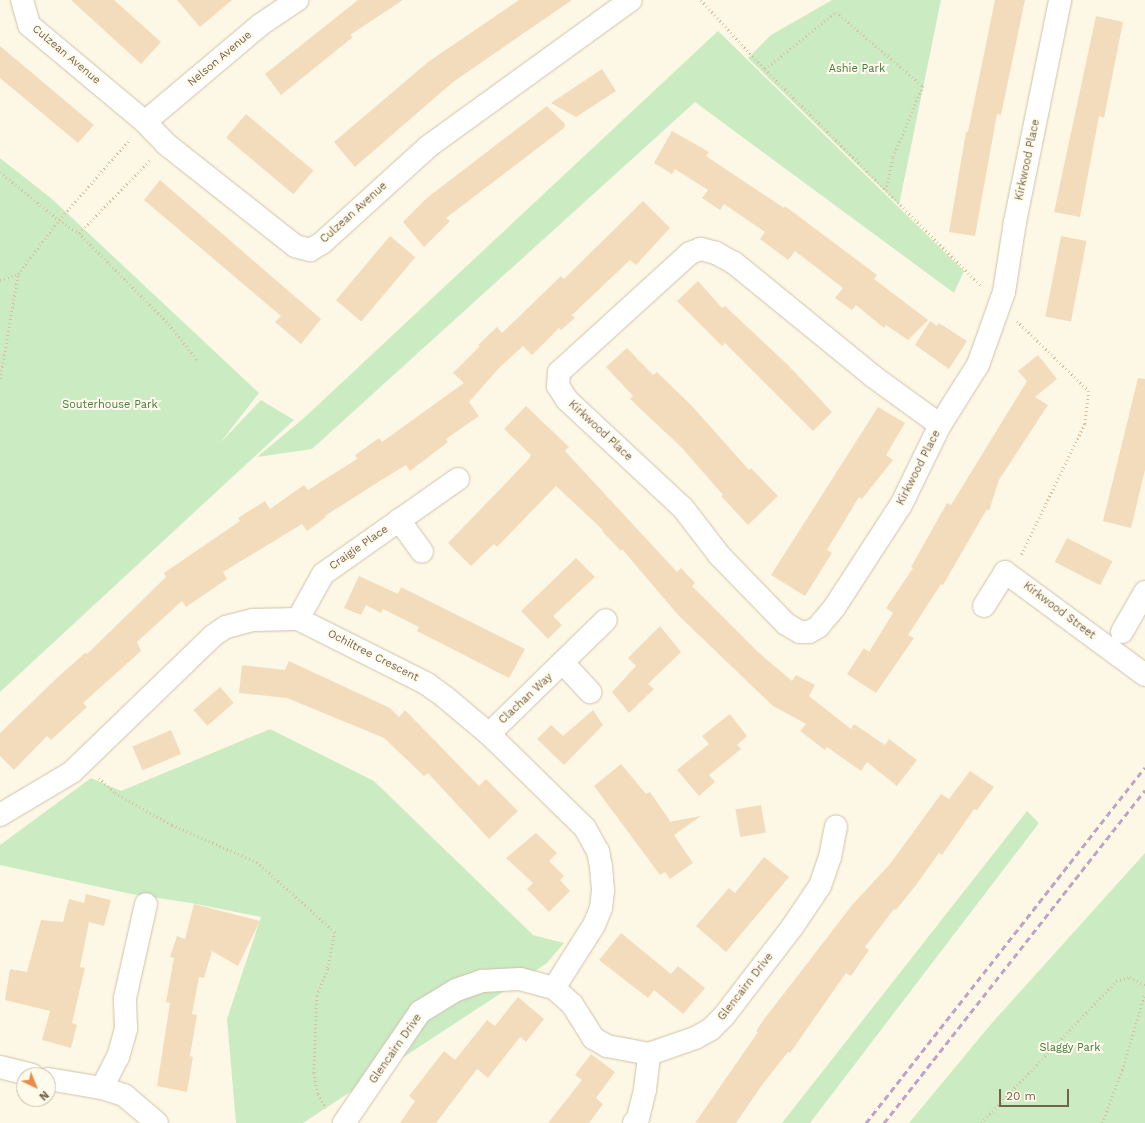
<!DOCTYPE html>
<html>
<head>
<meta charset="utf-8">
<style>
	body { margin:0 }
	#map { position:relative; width:1145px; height:1123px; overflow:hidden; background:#fdf8e5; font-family:"Work Sans",sans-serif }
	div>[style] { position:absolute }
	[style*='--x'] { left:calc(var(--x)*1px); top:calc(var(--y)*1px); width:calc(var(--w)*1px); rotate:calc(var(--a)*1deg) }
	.green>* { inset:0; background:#cbebc3 }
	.building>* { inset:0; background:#f3dcbc; transform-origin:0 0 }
	.path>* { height:2.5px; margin-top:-1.25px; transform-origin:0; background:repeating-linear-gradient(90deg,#d8c09e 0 1px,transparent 0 4px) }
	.roads { filter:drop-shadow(0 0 1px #cfc1ab) drop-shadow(0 0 1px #cfc1ab) }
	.minor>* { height:22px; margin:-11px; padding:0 11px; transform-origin:11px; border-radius:11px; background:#fff }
	.rail>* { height:3px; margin-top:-1.5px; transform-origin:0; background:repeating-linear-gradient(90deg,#bda3c7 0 6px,transparent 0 10px) }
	span { translate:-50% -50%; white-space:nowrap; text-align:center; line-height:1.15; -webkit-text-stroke:4px #fffbec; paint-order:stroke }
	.street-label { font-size:11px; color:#766249 }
	.park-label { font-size:11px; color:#477d41 }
	.north { position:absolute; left:16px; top:1067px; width:40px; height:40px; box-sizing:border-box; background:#fffbec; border:1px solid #c8beab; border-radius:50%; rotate:137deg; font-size:11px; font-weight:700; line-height:16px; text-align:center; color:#766249 }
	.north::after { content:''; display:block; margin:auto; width:14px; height:18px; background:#ea8b47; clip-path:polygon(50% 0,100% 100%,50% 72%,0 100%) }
	.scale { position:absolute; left:999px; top:1089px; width:70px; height:18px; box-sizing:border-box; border:2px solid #766249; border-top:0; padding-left:5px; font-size:12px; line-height:14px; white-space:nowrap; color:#766249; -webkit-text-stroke:3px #fffbec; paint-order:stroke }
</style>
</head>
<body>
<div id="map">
	<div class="green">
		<div style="clip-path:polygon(832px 0,941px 0,899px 205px,748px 58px,771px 35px)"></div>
		<div style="clip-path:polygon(718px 31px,964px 271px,954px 293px,695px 102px,312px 449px,257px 457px,304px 418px)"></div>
		<div style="clip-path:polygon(0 158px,52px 199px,259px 393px,220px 443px,261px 400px,294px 420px,0 692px)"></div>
		<div style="clip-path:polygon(270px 729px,374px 781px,533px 935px,564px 943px,547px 963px,303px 1123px,236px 1123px,227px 1019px,261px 917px,191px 903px,131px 894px,0 865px,0 845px,91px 778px,121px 791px)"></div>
		<div style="clip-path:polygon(1027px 811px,1039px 823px,810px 1123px,782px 1123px)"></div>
		<div style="clip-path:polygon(1145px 853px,1145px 1123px,909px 1123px,991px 1024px)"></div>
	</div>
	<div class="building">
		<div style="clip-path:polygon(71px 0,114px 0,161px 42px,141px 64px)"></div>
		<div style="clip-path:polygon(177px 0,232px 0,200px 27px)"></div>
		<div style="clip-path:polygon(358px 0,403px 0,350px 35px,353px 37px,281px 95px,265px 74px)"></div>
		<div style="clip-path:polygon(519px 0,572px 0,453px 82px,355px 167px,334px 142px,428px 62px)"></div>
		<div style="clip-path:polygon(995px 0,1025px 0,1001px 115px,997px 114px,975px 236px,949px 232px,966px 132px,968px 132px)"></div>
		<div style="clip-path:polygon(1096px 16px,1123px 22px,1104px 118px,1099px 116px,1080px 217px,1054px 212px)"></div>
		<div style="clip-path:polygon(0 46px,94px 125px,78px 143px,0 78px)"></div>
		<div style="clip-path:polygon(602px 69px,616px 91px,576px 117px,551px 103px)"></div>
		<div style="clip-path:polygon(547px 106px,565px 124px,564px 128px,446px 218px,450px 221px,424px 247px,403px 222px,428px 197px)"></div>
		<div style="left:246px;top:114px;width:88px;height:31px;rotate:40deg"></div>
		<div style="clip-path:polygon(672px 131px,709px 152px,706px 156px,784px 208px,785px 206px,877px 275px,874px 279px,928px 320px,908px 340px,886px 325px,884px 328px,856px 305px,852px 310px,835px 298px,843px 288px,795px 251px,788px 260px,760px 239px,765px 232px,724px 204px,720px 210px,702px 198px,708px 190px,675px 169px,672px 174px,654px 163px)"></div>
		<div style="clip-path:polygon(160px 180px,321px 319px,301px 344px,275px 322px,281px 316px,144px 200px)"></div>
		<div style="clip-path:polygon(643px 201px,670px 228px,636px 265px,630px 260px,572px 315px,575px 318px,561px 330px,559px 328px,532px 355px,523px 346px,499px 368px,469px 402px,479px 416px,446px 439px,448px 442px,410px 471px,406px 465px,383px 479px,325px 516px,326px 517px,307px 531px,302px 524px,223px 572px,227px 579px,186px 607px,182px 601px,137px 642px,141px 651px,83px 703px,87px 707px,51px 740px,47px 736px,14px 770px,0 756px,0 733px,58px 677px,85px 653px,87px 654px,166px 577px,164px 573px,240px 521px,238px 518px,265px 501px,270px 509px,304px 485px,308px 490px,357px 459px,355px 455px,379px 438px,382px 442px,464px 383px,453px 373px,480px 346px,478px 345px,497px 327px,502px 333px,561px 276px,564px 279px)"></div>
		<div style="left:390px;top:236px;width:33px;height:84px;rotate:40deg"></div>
		<div style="left:1061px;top:236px;width:26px;height:82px;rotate:11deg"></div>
		<div style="clip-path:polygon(698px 281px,722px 308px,725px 306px,788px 365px,832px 412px,813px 431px,725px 343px,722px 346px,677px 301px)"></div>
		<div style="clip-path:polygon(930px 321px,937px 326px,939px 323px,967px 341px,949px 369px,915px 345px)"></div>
		<div style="clip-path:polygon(627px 348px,653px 375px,657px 372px,692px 406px,749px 470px,751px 468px,778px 496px,748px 525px,721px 496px,723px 495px,682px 448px,630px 399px,633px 396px,606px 367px)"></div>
		<div style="clip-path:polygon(1038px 355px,1057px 379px,1035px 397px,1048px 405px,999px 480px,989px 511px,987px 509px,943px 585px,941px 584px,908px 635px,914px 638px,876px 693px,847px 674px,864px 648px,869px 652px,893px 613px,886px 608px,913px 568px,911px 567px,947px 503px,951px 505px,1027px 381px,1018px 371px)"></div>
		<div style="clip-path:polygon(1138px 378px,1145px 379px,1145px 470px,1131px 528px,1103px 521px)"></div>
		<div style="clip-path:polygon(526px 406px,569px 447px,565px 451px,677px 572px,681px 568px,695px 583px,692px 586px,758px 652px,792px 681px,796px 675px,815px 685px,809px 696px,851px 729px,854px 724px,885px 745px,889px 739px,917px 760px,897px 786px,867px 762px,861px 771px,827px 747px,825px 750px,800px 731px,806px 724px,773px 706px,678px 615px,622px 549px,621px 551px,602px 531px,603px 530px,556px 486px,497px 547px,494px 544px,471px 566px,448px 543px,528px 460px,531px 455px,504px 429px)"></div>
		<div style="clip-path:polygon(878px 407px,905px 423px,886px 455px,893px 460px,862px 499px,859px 497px,827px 550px,832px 553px,805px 596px,771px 575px)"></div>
		<div style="left:1067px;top:538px;width:51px;height:27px;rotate:27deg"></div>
		<div style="clip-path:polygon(576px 558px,595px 577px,553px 616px,562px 625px,548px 639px,521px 611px)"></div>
		<div style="clip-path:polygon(359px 576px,398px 594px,401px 587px,525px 649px,509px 678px,417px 631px,419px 627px,383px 609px,381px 613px,366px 605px,361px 615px,344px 608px)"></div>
		<div style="clip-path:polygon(660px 626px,681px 652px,648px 684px,654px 689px,629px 713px,612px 692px,636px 666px,628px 658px)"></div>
		<div style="clip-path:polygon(289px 661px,390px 708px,399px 717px,405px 710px,479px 786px,486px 779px,518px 811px,489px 839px,428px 773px,424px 776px,384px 738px,287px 698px,239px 693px,242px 665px,285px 670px)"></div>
		<div style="left:220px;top:687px;width:21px;height:35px;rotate:49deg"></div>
		<div style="clip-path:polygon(593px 710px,603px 725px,564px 765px,537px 739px,551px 725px,563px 736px)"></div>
		<div style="clip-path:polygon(730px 714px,747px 736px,737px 745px,741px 749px,709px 775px,715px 782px,699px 796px,677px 770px,709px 744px,702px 736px)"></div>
		<div style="left:171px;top:730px;width:26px;height:42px;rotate:67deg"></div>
		<div style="clip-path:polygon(621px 764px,646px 794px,650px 792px,670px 821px,668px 822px,701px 816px,674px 835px,693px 863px,670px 879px,665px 872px,660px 875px,594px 786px)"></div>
		<div style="clip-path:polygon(970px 771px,994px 787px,977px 810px,974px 809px,942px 855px,939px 853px,916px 885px,896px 910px,894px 909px,865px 947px,869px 950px,851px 976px,846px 973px,790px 1053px,788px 1052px,762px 1085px,736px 1123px,695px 1123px,758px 1032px,756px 1031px,765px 1018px,853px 904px,890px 864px,941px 794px,949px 799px)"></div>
		<div style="left:761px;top:805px;width:28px;height:26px;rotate:80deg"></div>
		<div style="clip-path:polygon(536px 833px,557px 853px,549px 861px,564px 876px,560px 880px,570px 891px,549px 912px,527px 889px,533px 883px,506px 858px)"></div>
		<div style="clip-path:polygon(764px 857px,789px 877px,726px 952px,696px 926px,729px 888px,735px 893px)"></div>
		<div style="clip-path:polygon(86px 894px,111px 900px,104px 926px,89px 922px,80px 967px,85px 968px,72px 1023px,77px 1025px,71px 1048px,42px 1040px,50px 1011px,5px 1000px,10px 969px,27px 972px,41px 920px,63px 922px,69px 899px,84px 903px)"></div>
		<div style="clip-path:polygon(194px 904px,260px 921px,238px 966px,212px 951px,204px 978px,199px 977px,192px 1014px,197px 1015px,190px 1056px,193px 1057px,187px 1092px,157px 1086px,170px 1003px,166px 1002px,174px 958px,170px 957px,177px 936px,185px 939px)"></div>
		<div style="clip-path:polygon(621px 933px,671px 974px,678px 966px,705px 988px,683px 1014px,654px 990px,648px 998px,599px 960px)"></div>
		<div style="clip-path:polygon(518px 997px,544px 1019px,526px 1042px,520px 1037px,488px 1078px,477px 1069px,436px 1123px,400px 1123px,415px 1101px,409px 1096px,444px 1051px,455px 1060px,487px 1020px,495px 1026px)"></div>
		<div style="clip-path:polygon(591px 1054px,615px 1072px,596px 1098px,603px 1104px,589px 1123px,548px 1123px,582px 1080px,575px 1075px)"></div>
	</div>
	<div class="path">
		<div style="--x:701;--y:0;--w:94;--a:47.2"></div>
		<div style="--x:765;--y:69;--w:306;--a:45.1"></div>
		<div style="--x:765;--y:69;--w:91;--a:-38.8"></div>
		<div style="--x:836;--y:12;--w:114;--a:40.4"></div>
		<div style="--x:923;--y:86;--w:78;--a:112.6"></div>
		<div style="--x:893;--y:158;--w:33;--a:102"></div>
		<div style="--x:0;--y:172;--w:76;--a:39.1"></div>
		<div style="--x:59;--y:220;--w:24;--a:33"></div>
		<div style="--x:79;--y:233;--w:128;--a:45.3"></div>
		<div style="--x:169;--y:324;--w:47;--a:51.9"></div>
		<div style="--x:79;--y:233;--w:102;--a:-45.8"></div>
		<div style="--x:0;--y:280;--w:19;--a:-18"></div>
		<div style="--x:1017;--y:321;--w:100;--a:44.2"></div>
		<div style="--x:1089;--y:391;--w:33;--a:97"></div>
		<div style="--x:1085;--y:424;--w:147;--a:115.9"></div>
		<div style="--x:0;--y:379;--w:107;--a:-80.3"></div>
		<div style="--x:18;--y:274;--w:68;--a:-52.8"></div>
		<div style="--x:59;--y:220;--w:108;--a:-48.8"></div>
		<div style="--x:99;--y:778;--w:22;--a:43"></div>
		<div style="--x:115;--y:793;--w:65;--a:29.3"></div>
		<div style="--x:172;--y:825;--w:93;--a:23.5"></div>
		<div style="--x:257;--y:862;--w:105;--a:41.9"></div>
		<div style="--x:335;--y:932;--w:38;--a:101"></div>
		<div style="--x:328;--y:969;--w:29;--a:112"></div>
		<div style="--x:317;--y:996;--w:77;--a:92.2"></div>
		<div style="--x:314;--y:1073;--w:21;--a:79"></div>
		<div style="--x:318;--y:1094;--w:16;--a:60"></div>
		<div style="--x:981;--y:1123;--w:196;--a:-46.4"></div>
		<div style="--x:1116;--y:981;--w:15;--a:-16"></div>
		<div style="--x:1130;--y:977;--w:17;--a:28"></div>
		<div style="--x:1102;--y:1123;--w:57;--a:-69.3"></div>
		<div style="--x:1122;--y:1070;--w:80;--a:-73.4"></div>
	</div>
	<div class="roads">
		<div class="minor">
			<div style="--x:22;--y:0;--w:26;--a:74"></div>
			<div style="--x:29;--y:25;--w:151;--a:39.9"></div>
			<div style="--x:145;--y:122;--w:30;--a:46"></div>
			<div style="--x:166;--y:144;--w:164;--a:38.3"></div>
			<div style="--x:295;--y:246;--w:16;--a:15"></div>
			<div style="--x:310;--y:250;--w:14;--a:-30"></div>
			<div style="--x:322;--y:243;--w:144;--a:-42.2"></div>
			<div style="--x:429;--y:146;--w:249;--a:-35.9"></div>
			<div style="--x:145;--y:122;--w:150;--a:-40.1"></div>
			<div style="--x:260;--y:25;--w:45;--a:-34"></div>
			<div style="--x:940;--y:425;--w:82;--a:-144"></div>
			<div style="--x:874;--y:377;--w:181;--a:-140.8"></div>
			<div style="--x:734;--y:263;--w:21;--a:-151"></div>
			<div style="--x:716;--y:253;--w:16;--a:-165"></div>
			<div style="--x:701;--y:249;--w:12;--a:160"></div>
			<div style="--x:690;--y:253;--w:177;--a:137.7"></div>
			<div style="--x:559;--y:372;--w:14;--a:94"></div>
			<div style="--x:558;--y:386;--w:17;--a:57"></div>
			<div style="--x:567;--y:400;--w:158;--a:43"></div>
			<div style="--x:683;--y:508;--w:59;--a:52.5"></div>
			<div style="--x:719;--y:555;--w:96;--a:45.8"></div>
			<div style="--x:786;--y:624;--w:16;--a:30"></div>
			<div style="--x:800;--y:632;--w:9;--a:0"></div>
			<div style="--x:809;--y:632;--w:10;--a:-29"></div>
			<div style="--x:818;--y:627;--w:25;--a:-50"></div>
			<div style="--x:834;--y:608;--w:123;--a:-57"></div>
			<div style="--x:901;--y:505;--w:89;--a:-64"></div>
			<div style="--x:940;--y:425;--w:71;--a:-57.7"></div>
			<div style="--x:978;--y:365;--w:77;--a:-70.4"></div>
			<div style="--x:1004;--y:292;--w:71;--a:-81.1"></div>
			<div style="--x:1015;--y:222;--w:227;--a:-78.5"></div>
			<div style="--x:399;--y:520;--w:39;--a:54"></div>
			<div style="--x:984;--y:606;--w:40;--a:-58"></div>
			<div style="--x:1005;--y:572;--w:174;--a:36.3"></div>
			<div style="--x:298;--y:619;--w:51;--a:-60.9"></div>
			<div style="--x:323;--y:574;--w:165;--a:-35.1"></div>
			<div style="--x:1122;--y:632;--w:46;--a:-60.1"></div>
			<div style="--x:563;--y:663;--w:40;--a:47"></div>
			<div style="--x:489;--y:734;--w:163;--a:-44.3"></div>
			<div style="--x:0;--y:815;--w:84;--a:-30.8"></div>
			<div style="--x:72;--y:772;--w:197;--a:-44"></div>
			<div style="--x:214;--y:635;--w:14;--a:-34"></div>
			<div style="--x:226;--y:627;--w:28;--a:-15"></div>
			<div style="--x:253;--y:620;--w:45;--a:-1.3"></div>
			<div style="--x:298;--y:619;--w:144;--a:26.7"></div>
			<div style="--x:427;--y:684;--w:22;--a:36"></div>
			<div style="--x:445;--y:697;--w:57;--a:40.1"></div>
			<div style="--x:489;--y:734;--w:134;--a:44.4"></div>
			<div style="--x:585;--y:828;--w:26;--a:61"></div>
			<div style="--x:598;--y:851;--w:16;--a:79"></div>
			<div style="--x:601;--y:867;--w:23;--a:85"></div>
			<div style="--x:603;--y:890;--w:18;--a:96"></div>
			<div style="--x:601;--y:908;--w:18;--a:112"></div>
			<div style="--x:594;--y:925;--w:75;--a:122.4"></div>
			<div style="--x:0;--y:1067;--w:33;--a:14"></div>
			<div style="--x:48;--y:1079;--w:55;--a:9.5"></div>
			<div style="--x:102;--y:1088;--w:23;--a:18"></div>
			<div style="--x:124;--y:1095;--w:43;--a:40.3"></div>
			<div style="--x:102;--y:1088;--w:35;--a:-63"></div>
			<div style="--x:118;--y:1057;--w:29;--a:-74"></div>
			<div style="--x:126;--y:1029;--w:31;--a:-92"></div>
			<div style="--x:125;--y:998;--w:96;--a:-77.4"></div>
			<div style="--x:344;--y:1123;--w:135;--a:-55.6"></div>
			<div style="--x:420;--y:1012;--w:42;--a:-31.4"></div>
			<div style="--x:456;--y:990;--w:28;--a:-19"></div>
			<div style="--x:482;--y:981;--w:38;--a:-3"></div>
			<div style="--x:520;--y:979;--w:35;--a:15"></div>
			<div style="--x:554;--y:988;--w:24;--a:42"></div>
			<div style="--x:572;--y:1004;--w:40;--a:58"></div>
			<div style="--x:593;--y:1038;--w:16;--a:30"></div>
			<div style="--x:607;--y:1046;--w:43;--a:10.8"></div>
			<div style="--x:649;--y:1054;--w:49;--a:-19.2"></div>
			<div style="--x:695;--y:1038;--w:18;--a:-29"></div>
			<div style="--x:711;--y:1029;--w:18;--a:-45"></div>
			<div style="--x:724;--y:1016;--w:113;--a:-52.5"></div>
			<div style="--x:793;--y:926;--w:48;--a:-56"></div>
			<div style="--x:820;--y:886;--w:31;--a:-71"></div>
			<div style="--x:830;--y:857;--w:31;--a:-79"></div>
			<div style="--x:634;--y:1123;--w:6;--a:-51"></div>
			<div style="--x:638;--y:1118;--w:30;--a:-76"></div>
			<div style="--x:645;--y:1089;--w:35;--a:-83"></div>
		</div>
	</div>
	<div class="rail">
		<div style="--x:866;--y:1123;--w:452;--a:-51.9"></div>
		<div style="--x:884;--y:1123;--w:423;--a:-51.9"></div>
	</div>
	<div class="street-label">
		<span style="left:66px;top:55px;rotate:40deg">Culzean Avenue</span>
		<span style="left:220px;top:59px;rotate:-40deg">Nelson Avenue</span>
		<span style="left:1028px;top:160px;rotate:-78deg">Kirkwood Place</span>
		<span style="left:354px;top:213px;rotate:-42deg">Culzean Avenue</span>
		<span style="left:600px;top:431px;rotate:43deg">Kirkwood Place</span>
		<span style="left:919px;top:468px;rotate:-63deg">Kirkwood Place</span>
		<span style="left:359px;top:548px;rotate:-35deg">Craigie Place</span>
		<span style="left:1059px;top:611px;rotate:37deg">Kirkwood Street</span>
		<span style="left:373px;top:656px;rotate:27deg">Ochiltree Crescent</span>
		<span style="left:526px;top:699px;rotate:-43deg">Clachan Way</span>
		<span style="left:746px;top:987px;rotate:-52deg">Glencairn Drive</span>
		<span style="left:396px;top:1049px;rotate:-55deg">Glencairn Drive</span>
	</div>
	<div class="park-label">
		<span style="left:857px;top:69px">Ashie Park</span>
		<span style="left:110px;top:405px">Souterhouse Park</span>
		<span style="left:1070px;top:1048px">Slaggy Park</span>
	</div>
	<div class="north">N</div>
	<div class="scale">20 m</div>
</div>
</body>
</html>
